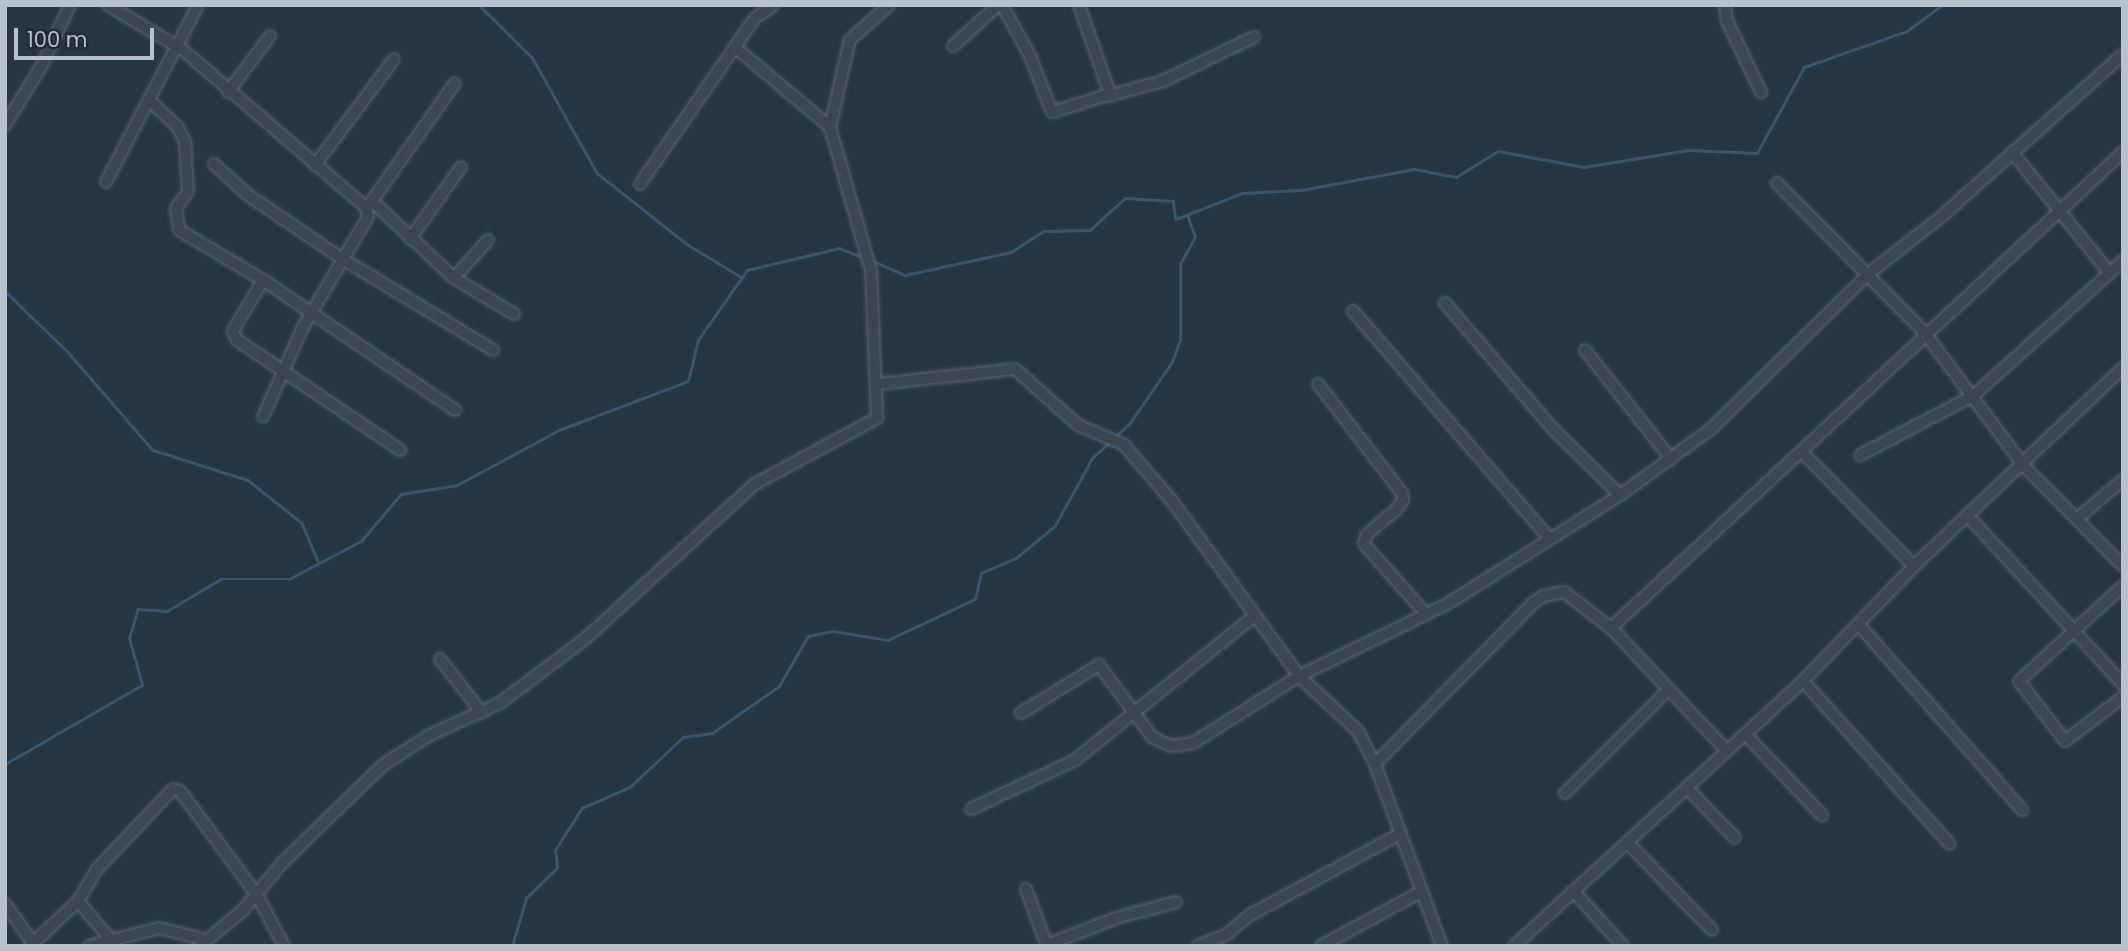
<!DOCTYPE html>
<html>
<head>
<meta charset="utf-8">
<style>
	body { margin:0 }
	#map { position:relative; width:2128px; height:951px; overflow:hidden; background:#263643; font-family:Poppins,sans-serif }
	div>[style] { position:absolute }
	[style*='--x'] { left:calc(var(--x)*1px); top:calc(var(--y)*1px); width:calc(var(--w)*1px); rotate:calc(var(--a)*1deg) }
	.stream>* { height:2.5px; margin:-1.25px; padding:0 1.25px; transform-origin:1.25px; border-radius:1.25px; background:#3b556c }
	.roads { filter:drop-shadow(0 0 2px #596570) drop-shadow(0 0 2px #596570) }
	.minor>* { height:10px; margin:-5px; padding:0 5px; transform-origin:5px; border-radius:5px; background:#3a4753 }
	span { translate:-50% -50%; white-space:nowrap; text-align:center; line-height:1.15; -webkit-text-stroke:5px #1f2c38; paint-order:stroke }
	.frame { position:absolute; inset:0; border:7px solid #b8c2cd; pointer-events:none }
	.scale { position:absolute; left:14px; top:28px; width:140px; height:32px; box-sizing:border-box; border:4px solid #b8c2cd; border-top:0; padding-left:9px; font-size:21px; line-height:24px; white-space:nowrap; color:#b8c2cd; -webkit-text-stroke:5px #1f2c38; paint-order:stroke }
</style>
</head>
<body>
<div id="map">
	<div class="stream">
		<div style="--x:479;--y:5;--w:74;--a:44.5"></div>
		<div style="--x:532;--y:57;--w:133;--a:60.7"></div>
		<div style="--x:597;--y:173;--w:115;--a:38.3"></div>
		<div style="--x:687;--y:244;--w:63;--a:31.4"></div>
		<div style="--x:873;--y:261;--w:35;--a:24"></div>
		<div style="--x:905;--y:275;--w:108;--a:-12.2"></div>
		<div style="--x:1011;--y:252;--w:38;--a:-33"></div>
		<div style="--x:1043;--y:231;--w:47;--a:-1.2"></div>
		<div style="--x:1090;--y:230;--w:47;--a:-42.4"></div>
		<div style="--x:1125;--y:198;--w:48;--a:3.6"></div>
		<div style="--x:1173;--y:201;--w:18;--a:81"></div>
		<div style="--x:1176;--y:219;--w:71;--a:-21.5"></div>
		<div style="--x:1242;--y:193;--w:59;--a:-2.9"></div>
		<div style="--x:1301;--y:190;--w:115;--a:-10.5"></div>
		<div style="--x:1414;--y:169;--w:43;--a:10.8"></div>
		<div style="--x:1456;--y:177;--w:49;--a:-31.8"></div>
		<div style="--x:1498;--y:151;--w:87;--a:10.5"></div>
		<div style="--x:1584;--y:167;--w:105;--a:-9.3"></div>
		<div style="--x:1688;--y:150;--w:69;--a:2.5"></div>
		<div style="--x:1757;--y:153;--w:98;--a:-61.3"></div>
		<div style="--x:1804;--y:67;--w:109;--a:-19.3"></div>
		<div style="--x:1907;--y:31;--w:44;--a:-36.6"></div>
		<div style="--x:5;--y:291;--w:88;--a:44.1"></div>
		<div style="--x:68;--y:352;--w:130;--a:49.1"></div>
		<div style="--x:153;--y:450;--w:100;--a:17.5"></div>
		<div style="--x:248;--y:480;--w:69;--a:38.5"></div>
		<div style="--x:302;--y:523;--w:41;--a:67.2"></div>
		<div style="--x:1115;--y:437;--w:21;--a:-43"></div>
		<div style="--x:1130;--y:423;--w:74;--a:-55.5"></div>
		<div style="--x:1172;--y:362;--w:23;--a:-70"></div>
		<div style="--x:1180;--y:340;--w:76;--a:-90"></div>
		<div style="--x:1180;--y:264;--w:31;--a:-61"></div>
		<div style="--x:1195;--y:237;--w:23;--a:-110"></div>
		<div style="--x:5;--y:764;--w:158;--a:-30"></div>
		<div style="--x:142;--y:685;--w:49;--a:-105.5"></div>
		<div style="--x:129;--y:638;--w:30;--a:-73"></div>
		<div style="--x:138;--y:609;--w:29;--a:4"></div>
		<div style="--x:167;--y:611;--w:63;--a:-30.7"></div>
		<div style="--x:221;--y:579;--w:68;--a:0"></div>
		<div style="--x:289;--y:579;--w:81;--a:-27.8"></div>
		<div style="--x:361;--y:541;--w:62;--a:-49.6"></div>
		<div style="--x:401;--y:494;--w:57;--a:-9.1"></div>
		<div style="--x:457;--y:485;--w:116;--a:-28.3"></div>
		<div style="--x:559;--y:430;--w:138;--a:-20.8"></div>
		<div style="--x:688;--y:381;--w:42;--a:-76.3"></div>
		<div style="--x:698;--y:340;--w:85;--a:-55"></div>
		<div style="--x:747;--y:270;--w:95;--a:-13.4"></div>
		<div style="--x:839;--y:248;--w:26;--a:21"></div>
		<div style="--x:512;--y:946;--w:50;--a:-73.7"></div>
		<div style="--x:526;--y:898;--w:43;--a:-44.1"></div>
		<div style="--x:557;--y:868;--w:18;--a:-96"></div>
		<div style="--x:555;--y:850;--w:50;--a:-57.3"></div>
		<div style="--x:582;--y:808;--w:52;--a:-23.6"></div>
		<div style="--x:630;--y:787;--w:73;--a:-43.3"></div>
		<div style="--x:683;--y:737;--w:29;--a:-8"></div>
		<div style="--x:712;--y:733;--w:82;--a:-35"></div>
		<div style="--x:779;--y:686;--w:58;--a:-59.9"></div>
		<div style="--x:808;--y:636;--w:25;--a:-11"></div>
		<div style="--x:833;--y:631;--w:56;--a:9.3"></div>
		<div style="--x:888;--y:640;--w:96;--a:-25.2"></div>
		<div style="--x:975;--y:599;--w:27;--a:-77"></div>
		<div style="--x:981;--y:573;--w:38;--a:-23"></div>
		<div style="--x:1016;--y:558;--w:50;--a:-39.4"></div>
		<div style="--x:1055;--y:526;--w:77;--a:-61.4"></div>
		<div style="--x:1092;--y:458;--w:24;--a:-42"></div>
	</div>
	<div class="roads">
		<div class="minor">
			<div style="--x:108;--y:5;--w:87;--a:31"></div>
			<div style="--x:183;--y:50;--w:243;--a:40.7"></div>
			<div style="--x:367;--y:208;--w:9;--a:84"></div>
			<div style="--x:368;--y:217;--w:128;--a:120.6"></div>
			<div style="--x:303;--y:327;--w:98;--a:114"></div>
			<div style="--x:1002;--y:5;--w:58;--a:61.2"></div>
			<div style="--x:1030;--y:56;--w:60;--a:68.6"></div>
			<div style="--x:1052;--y:112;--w:61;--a:-17.2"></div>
			<div style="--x:1110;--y:94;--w:94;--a:-109.2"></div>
			<div style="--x:1725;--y:5;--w:16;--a:83"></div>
			<div style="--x:1727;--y:21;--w:79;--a:64.4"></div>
			<div style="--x:953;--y:46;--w:61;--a:-42.3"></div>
			<div style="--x:735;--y:47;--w:124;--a:40.1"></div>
			<div style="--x:228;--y:92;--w:70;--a:-53.1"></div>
			<div style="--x:1108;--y:96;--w:57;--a:-15.3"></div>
			<div style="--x:1163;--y:81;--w:101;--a:-25.8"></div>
			<div style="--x:149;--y:100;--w:38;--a:43"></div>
			<div style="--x:177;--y:126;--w:18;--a:63"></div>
			<div style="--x:185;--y:142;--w:50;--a:86.6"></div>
			<div style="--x:188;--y:192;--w:20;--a:127"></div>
			<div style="--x:176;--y:208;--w:22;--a:82"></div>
			<div style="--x:179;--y:230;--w:98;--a:30.8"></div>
			<div style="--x:263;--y:280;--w:232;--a:34.1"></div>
			<div style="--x:5;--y:125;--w:70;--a:-58.3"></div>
			<div style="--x:42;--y:65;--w:66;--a:-65"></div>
			<div style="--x:2012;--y:152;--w:154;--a:51.1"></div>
			<div style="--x:214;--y:164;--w:46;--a:42.4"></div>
			<div style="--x:248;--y:195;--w:112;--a:34.1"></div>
			<div style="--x:341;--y:258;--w:178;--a:31.2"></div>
			<div style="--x:315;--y:165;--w:132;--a:-53.3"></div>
			<div style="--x:106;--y:182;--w:197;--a:-62.5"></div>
			<div style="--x:1777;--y:183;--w:209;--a:45.4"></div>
			<div style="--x:1924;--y:332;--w:167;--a:53.3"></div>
			<div style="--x:2024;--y:466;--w:141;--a:45.3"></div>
			<div style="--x:640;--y:184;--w:202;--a:-55.3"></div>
			<div style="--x:755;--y:18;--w:23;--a:-34"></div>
			<div style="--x:372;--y:201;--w:112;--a:43.2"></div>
			<div style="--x:454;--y:278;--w:70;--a:31"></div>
			<div style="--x:369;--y:205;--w:149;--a:-54.8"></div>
			<div style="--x:410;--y:239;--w:88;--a:-54.7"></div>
			<div style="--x:454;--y:278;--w:51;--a:-48.2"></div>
			<div style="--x:263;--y:280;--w:59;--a:120.5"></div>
			<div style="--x:233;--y:331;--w:10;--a:66"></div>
			<div style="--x:237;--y:340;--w:197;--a:34"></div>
			<div style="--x:1445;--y:303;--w:166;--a:49.4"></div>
			<div style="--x:1553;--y:429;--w:94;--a:44.6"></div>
			<div style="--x:1353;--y:311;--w:301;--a:49.2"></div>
			<div style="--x:1585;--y:350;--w:139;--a:51.7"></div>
			<div style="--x:878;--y:384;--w:138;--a:-6.2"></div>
			<div style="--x:1015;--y:369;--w:84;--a:41.6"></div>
			<div style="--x:1078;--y:425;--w:50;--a:23.5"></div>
			<div style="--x:1124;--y:445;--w:74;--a:49.4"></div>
			<div style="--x:1172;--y:501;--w:216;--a:54"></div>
			<div style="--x:1299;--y:676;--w:81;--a:43"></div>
			<div style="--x:1358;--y:731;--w:37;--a:63"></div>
			<div style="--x:1375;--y:764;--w:194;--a:69.8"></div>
			<div style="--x:1318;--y:384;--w:138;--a:52.4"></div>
			<div style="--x:1402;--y:493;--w:7;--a:82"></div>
			<div style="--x:1403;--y:500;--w:11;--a:124"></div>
			<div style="--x:1397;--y:509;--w:39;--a:140"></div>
			<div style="--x:1367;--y:534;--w:10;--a:107"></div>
			<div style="--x:1364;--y:544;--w:94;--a:48.5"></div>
			<div style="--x:1803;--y:453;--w:158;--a:45.5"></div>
			<div style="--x:1860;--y:455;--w:127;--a:-27.6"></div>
			<div style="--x:1973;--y:396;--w:202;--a:-42"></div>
			<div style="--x:1967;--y:515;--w:230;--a:47.3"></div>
			<div style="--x:2079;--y:517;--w:57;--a:-40.1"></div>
			<div style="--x:2123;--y:586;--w:141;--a:137.6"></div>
			<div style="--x:2019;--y:681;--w:76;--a:52.5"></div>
			<div style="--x:2065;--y:741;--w:73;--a:-37.2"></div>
			<div style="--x:1859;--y:625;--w:247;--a:48.6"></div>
			<div style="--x:1611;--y:628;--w:699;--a:-42.91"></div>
			<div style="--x:440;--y:659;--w:68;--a:52.1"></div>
			<div style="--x:1803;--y:681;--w:219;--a:48"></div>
			<div style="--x:1021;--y:713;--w:92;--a:-31.6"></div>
			<div style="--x:1099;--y:665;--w:89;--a:53.6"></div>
			<div style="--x:1152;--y:737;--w:21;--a:25"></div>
			<div style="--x:1171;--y:746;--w:22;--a:-8"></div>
			<div style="--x:1193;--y:743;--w:125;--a:-32.3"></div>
			<div style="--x:1299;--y:676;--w:165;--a:-25.9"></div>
			<div style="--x:1447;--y:604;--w:204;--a:-32.2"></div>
			<div style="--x:1620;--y:495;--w:112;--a:-36"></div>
			<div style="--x:1711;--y:429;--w:221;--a:-44.6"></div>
			<div style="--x:1868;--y:274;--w:93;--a:-38"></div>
			<div style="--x:1941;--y:217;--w:244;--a:-41.8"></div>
			<div style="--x:1745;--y:734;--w:112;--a:46.5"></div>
			<div style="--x:1375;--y:764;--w:224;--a:-45.5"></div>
			<div style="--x:1532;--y:604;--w:14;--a:-36"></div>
			<div style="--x:1543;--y:596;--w:21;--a:-11"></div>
			<div style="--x:1564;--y:592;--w:59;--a:37.5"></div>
			<div style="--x:1611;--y:628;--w:169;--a:46.7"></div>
			<div style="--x:1687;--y:788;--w:69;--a:46.2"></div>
			<div style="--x:1565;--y:793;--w:144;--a:-45"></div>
			<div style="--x:971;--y:809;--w:115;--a:-25.2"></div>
			<div style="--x:1075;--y:760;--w:228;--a:-38.8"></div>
			<div style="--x:1627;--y:842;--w:122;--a:46"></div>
			<div style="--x:1026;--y:889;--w:61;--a:69.8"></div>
			<div style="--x:1573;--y:891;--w:74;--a:47.7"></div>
			<div style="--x:78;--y:901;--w:37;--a:-59"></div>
			<div style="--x:97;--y:869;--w:110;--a:-46.5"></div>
			<div style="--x:173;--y:789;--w:7;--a:16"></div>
			<div style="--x:180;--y:791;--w:129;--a:53.5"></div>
			<div style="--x:257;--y:895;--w:58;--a:62.1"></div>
			<div style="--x:5;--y:904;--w:48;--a:54.3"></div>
			<div style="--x:1047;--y:945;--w:74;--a:-21.4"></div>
			<div style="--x:1116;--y:918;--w:62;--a:-14.9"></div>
			<div style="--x:30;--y:946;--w:66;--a:-43.2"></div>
			<div style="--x:78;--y:901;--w:59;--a:49.8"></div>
			<div style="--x:89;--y:946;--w:72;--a:-14.4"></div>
			<div style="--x:159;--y:928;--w:49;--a:14.3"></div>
			<div style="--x:200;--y:946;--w:56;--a:-39.9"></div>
			<div style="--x:243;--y:910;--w:62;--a:-50.2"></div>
			<div style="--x:283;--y:862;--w:139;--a:-44.1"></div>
			<div style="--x:383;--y:765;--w:56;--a:-32.6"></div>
			<div style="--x:430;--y:735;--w:77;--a:-24.6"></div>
			<div style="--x:500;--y:703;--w:106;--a:-37"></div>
			<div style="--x:585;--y:639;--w:230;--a:-42.4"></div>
			<div style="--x:755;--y:484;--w:139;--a:-28.4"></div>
			<div style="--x:877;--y:418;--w:147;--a:-92.3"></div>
			<div style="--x:871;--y:271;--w:150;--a:-105.9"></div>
			<div style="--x:830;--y:127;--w:89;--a:-77.1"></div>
			<div style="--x:850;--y:40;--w:52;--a:-41.9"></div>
			<div style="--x:1198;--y:946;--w:31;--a:-22"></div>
			<div style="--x:1227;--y:934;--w:30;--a:-40"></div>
			<div style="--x:1250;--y:915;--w:168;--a:-28.4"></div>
			<div style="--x:1321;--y:946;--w:111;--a:-28.4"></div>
			<div style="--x:1514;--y:946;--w:392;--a:-42.5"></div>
			<div style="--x:1803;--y:681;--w:160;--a:-46"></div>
			<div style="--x:1914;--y:566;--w:288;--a:-43.5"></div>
		</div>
	</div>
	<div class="frame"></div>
	<div class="scale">100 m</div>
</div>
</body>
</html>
